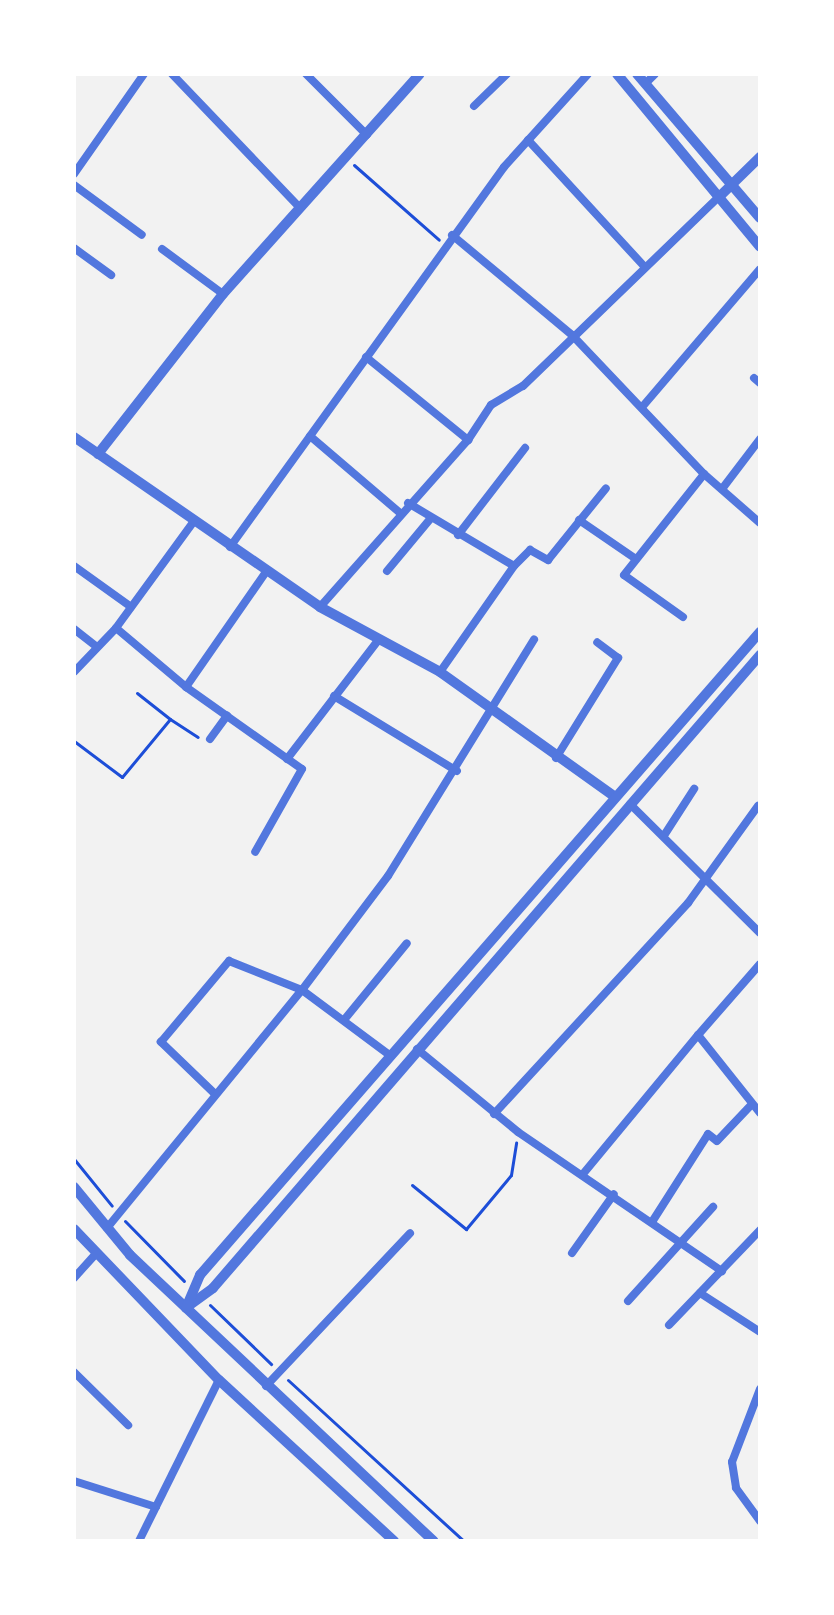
<!DOCTYPE html>
<html>
<head>
<meta charset="utf-8">
<style>
	body { margin:0 }
	#map { position:relative; width:834px; height:1615px; overflow:hidden; background:#f2f2f2; font-family:"DM Sans",sans-serif }
	div>[style] { position:absolute }
	[style*='--x'] { left:calc(var(--x)*1px); top:calc(var(--y)*1px); width:calc(var(--w)*1px); rotate:calc(var(--a)*1deg) }
	.path>* { height:3px; margin:-1.5px; padding:0 1.5px; transform-origin:1.5px; border-radius:1.5px; background:#1d4ed8 }
	.minor>* { height:8px; margin:-4px; padding:0 4px; transform-origin:4px; border-radius:4px; background:#5277de }
	.tertiary>* { height:10px; margin:-5px; padding:0 5px; transform-origin:5px; border-radius:5px; background:#5277de }
	span { translate:-50% -50%; white-space:nowrap; text-align:center; line-height:1.15; -webkit-text-stroke:8px #fff; paint-order:stroke }
	.frame { position:absolute; inset:0; border:76px solid #fff; pointer-events:none }
</style>
</head>
<body>
<div id="map">
	<div class="path">
		<div style="--x:354;--y:165;--w:113;--a:41.4"></div>
		<div style="--x:137;--y:693;--w:42;--a:38.2"></div>
		<div style="--x:74;--y:741;--w:60;--a:36.9"></div>
		<div style="--x:122;--y:777;--w:75;--a:-50.4"></div>
		<div style="--x:170;--y:719;--w:33;--a:33"></div>
		<div style="--x:74;--y:1159;--w:60;--a:51"></div>
		<div style="--x:412;--y:1185;--w:70;--a:39.2"></div>
		<div style="--x:466;--y:1229;--w:70;--a:-50.2"></div>
		<div style="--x:511;--y:1175;--w:33;--a:-81"></div>
		<div style="--x:125;--y:1221;--w:84;--a:45.5"></div>
		<div style="--x:210;--y:1305;--w:85;--a:44"></div>
		<div style="--x:288;--y:1380;--w:239;--a:42.5"></div>
	</div>
	<div class="minor">
		<div style="--x:172;--y:74;--w:184;--a:46.3"></div>
		<div style="--x:306;--y:74;--w:86;--a:45"></div>
		<div style="--x:645;--y:84;--w:14;--a:-45"></div>
		<div style="--x:474;--y:106;--w:46;--a:-44.1"></div>
		<div style="--x:528;--y:140;--w:170;--a:47.4"></div>
		<div style="--x:74;--y:174;--w:122;--a:-55"></div>
		<div style="--x:74;--y:185;--w:84;--a:36.3"></div>
		<div style="--x:452;--y:235;--w:156;--a:39.8"></div>
		<div style="--x:572;--y:335;--w:192;--a:46.5"></div>
		<div style="--x:704;--y:474;--w:74;--a:41.2"></div>
		<div style="--x:74;--y:248;--w:46;--a:36.1"></div>
		<div style="--x:162;--y:249;--w:76;--a:36.4"></div>
		<div style="--x:366;--y:357;--w:132;--a:39.1"></div>
		<div style="--x:754;--y:378;--w:8;--a:40"></div>
		<div style="--x:643;--y:406;--w:180;--a:-49.5"></div>
		<div style="--x:310;--y:436;--w:117;--a:40.5"></div>
		<div style="--x:722;--y:489;--w:63;--a:-52.8"></div>
		<div style="--x:408;--y:503;--w:123;--a:30.7"></div>
		<div style="--x:514;--y:566;--w:23;--a:-45"></div>
		<div style="--x:530;--y:550;--w:21;--a:29"></div>
		<div style="--x:548;--y:560;--w:92;--a:-51.1"></div>
		<div style="--x:579;--y:520;--w:69;--a:34.4"></div>
		<div style="--x:458;--y:535;--w:110;--a:-52.4"></div>
		<div style="--x:230;--y:547;--w:468;--a:-54.2"></div>
		<div style="--x:504;--y:167;--w:125;--a:-47.9"></div>
		<div style="--x:74;--y:566;--w:70;--a:35.7"></div>
		<div style="--x:387;--y:571;--w:69;--a:-50.3"></div>
		<div style="--x:320;--y:607;--w:223;--a:-48.5"></div>
		<div style="--x:468;--y:440;--w:42;--a:-56.7"></div>
		<div style="--x:491;--y:405;--w:37;--a:-31"></div>
		<div style="--x:523;--y:386;--w:271;--a:-44"></div>
		<div style="--x:683;--y:617;--w:72;--a:-144.6"></div>
		<div style="--x:624;--y:575;--w:129;--a:-51.6"></div>
		<div style="--x:116;--y:628;--w:92;--a:40.1"></div>
		<div style="--x:186;--y:687;--w:142;--a:35.3"></div>
		<div style="--x:302;--y:769;--w:95;--a:119.5"></div>
		<div style="--x:74;--y:629;--w:29;--a:38"></div>
		<div style="--x:74;--y:672;--w:61;--a:-46.3"></div>
		<div style="--x:116;--y:628;--w:132;--a:-53.9"></div>
		<div style="--x:440;--y:672;--w:129;--a:-55.1"></div>
		<div style="--x:186;--y:687;--w:140;--a:-55.2"></div>
		<div style="--x:334;--y:696;--w:144;--a:31.4"></div>
		<div style="--x:210;--y:739;--w:29;--a:-54"></div>
		<div style="--x:556;--y:758;--w:118;--a:-58.2"></div>
		<div style="--x:618;--y:658;--w:26;--a:-143"></div>
		<div style="--x:287;--y:759;--w:151;--a:-52.5"></div>
		<div style="--x:630;--y:804;--w:183;--a:44.8"></div>
		<div style="--x:665;--y:834;--w:54;--a:-57.2"></div>
		<div style="--x:760;--y:964;--w:94;--a:131.1"></div>
		<div style="--x:698;--y:1035;--w:100;--a:51.5"></div>
		<div style="--x:344;--y:1020;--w:99;--a:-50.7"></div>
		<div style="--x:417;--y:1049;--w:131;--a:39.4"></div>
		<div style="--x:518;--y:1132;--w:247;--a:34.3"></div>
		<div style="--x:214;--y:1093;--w:74;--a:-136.1"></div>
		<div style="--x:161;--y:1042;--w:106;--a:-50"></div>
		<div style="--x:229;--y:961;--w:79;--a:21.7"></div>
		<div style="--x:302;--y:990;--w:111;--a:36.6"></div>
		<div style="--x:494;--y:1114;--w:287;--a:-47.4"></div>
		<div style="--x:688;--y:903;--w:120;--a:-54.2"></div>
		<div style="--x:583;--y:1174;--w:180;--a:-50.4"></div>
		<div style="--x:652;--y:1222;--w:104;--a:-57.5"></div>
		<div style="--x:708;--y:1134;--w:11;--a:38"></div>
		<div style="--x:717;--y:1141;--w:50;--a:-46.6"></div>
		<div style="--x:107;--y:1228;--w:308;--a:-50.7"></div>
		<div style="--x:302;--y:990;--w:143;--a:-53"></div>
		<div style="--x:388;--y:876;--w:278;--a:-58.3"></div>
		<div style="--x:572;--y:1253;--w:72;--a:-54.6"></div>
		<div style="--x:74;--y:1278;--w:31;--a:-48"></div>
		<div style="--x:700;--y:1293;--w:72;--a:33"></div>
		<div style="--x:628;--y:1301;--w:127;--a:-47.9"></div>
		<div style="--x:669;--y:1325;--w:132;--a:-46.2"></div>
		<div style="--x:74;--y:1372;--w:76;--a:44.5"></div>
		<div style="--x:266;--y:1386;--w:210;--a:-46.7"></div>
		<div style="--x:760;--y:1389;--w:78;--a:111"></div>
		<div style="--x:732;--y:1462;--w:26;--a:81"></div>
		<div style="--x:736;--y:1488;--w:41;--a:54"></div>
		<div style="--x:74;--y:1481;--w:86;--a:17.6"></div>
		<div style="--x:139;--y:1541;--w:180;--a:-63.6"></div>
	</div>
	<div class="tertiary">
		<div style="--x:617;--y:74;--w:224;--a:50.4"></div>
		<div style="--x:637;--y:74;--w:189;--a:49.5"></div>
		<div style="--x:718;--y:198;--w:59;--a:-44.3"></div>
		<div style="--x:74;--y:437;--w:299;--a:34.6"></div>
		<div style="--x:320;--y:607;--w:136;--a:28.4"></div>
		<div style="--x:440;--y:672;--w:215;--a:35.5"></div>
		<div style="--x:98;--y:454;--w:203;--a:-52"></div>
		<div style="--x:223;--y:294;--w:295;--a:-48.2"></div>
		<div style="--x:74;--y:1187;--w:88;--a:50.5"></div>
		<div style="--x:130;--y:1255;--w:417;--a:43.3"></div>
		<div style="--x:74;--y:1229;--w:209;--a:46.2"></div>
		<div style="--x:219;--y:1380;--w:238;--a:42.6"></div>
		<div style="--x:187;--y:1307;--w:32;--a:-36"></div>
		<div style="--x:213;--y:1288;--w:837;--a:-49.17"></div>
		<div style="--x:186;--y:1308;--w:36;--a:-67"></div>
		<div style="--x:200;--y:1275;--w:853;--a:-48.95"></div>
	</div>
	<div class="frame"></div>
</div>
</body>
</html>
